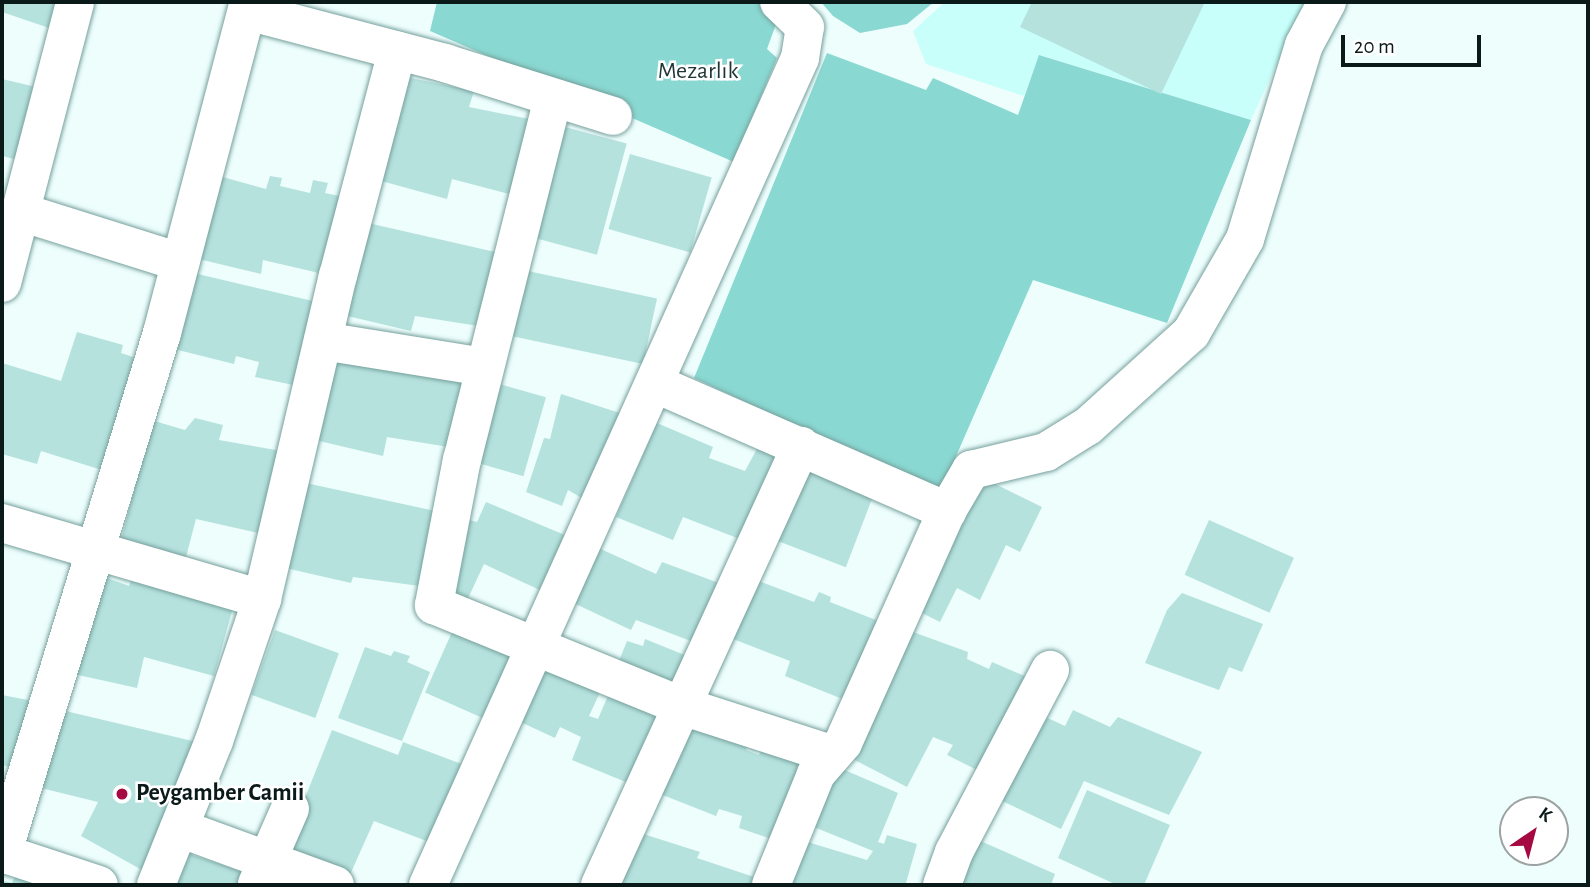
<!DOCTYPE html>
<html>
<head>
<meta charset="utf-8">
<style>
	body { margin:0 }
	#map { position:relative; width:1590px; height:887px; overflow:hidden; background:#edfefd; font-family:"Alegreya Sans",sans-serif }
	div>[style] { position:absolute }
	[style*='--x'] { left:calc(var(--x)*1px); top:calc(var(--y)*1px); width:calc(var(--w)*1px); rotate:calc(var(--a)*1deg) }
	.built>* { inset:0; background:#c8fffa }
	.green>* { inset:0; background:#8ad8d2 }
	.building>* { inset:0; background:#b6e2de; transform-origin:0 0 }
	.roads { filter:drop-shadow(0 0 2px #76a09c) drop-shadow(0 0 2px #76a09c) }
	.minor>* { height:38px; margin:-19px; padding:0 19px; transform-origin:19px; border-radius:19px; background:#fff }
	.dots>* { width:19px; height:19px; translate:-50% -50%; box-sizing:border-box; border:4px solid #fff; border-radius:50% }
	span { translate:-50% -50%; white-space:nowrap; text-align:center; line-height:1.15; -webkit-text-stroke:5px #fff; paint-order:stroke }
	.park-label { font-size:24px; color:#1f3635 }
	.poi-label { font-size:24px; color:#0a1a19; font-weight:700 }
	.left { translate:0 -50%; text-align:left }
	.frame { position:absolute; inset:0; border:4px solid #0a1a19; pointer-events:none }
	.north { position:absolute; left:1499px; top:796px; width:70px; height:70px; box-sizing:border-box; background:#fff; border:2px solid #9da3a3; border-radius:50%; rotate:35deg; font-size:19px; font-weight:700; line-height:28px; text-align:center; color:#0a1a19 }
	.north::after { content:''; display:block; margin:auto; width:24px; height:32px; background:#a40a41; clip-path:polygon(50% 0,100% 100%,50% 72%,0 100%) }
	.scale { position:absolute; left:1341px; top:35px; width:140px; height:32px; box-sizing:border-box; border:4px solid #0a1a19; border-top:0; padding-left:9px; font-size:21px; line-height:24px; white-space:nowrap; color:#0a1a19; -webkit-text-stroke:5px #fff; paint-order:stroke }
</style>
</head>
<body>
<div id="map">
	<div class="built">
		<div style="clip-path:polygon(945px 2px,1305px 2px,1251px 120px,1040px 55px,1024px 96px,926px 64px,913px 31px)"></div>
	</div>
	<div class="green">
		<div style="clip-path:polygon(437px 2px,767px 2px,780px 13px,767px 49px,777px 58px,734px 162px,430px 31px)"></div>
		<div style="clip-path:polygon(821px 2px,934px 2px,907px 24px,860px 33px,833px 16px)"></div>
		<div style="clip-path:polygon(827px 53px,926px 90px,933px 78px,1018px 115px,1039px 55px,1251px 120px,1167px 323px,1033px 280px,940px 493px,694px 378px)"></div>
	</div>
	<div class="building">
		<div style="clip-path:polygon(2px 2px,63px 2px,55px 30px,2px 12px)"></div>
		<div style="clip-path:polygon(1032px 2px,1205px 2px,1161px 94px,1020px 27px)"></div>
		<div style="clip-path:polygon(401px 76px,474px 91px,469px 107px,539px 121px,520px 197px,452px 179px,447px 199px,374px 179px)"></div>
		<div style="clip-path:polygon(2px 79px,36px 87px,18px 160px,2px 156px)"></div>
		<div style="left:561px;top:126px;width:68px;height:115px;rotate:15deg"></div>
		<div style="left:630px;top:154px;width:85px;height:78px;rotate:16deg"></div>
		<div style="clip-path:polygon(212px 174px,266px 189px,270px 176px,282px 178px,280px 186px,310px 193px,313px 180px,328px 183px,325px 193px,349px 198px,332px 276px,263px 260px,261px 274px,190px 257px)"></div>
		<div style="clip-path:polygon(368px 223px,504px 254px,485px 327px,415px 316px,411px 331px,343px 315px)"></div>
		<div style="left:523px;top:270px;width:137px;height:67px;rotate:12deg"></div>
		<div style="clip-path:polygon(185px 271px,321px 303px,303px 387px,255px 377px,259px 362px,236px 356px,234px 364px,166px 347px)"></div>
		<div style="clip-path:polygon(77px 332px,123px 345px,121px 353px,142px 360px,105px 471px,41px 451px,37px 464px,2px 454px,2px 363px,61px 381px)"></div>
		<div style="clip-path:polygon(336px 351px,472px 374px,455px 448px,387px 437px,383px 456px,315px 440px)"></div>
		<div style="left:496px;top:383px;width:52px;height:82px;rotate:16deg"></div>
		<div style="clip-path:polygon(561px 394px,626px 415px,592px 504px,568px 490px,562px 506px,526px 492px,544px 438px,550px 439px)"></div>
		<div style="clip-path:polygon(195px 418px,223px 425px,219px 440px,287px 452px,267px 535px,196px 519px,186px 557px,121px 542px,151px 420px,185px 430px)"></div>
		<div style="clip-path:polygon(657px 423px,713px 447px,709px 458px,745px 471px,759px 445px,788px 457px,750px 543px,683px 517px,673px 540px,616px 517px)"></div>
		<div style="left:800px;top:466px;width:79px;height:78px;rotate:21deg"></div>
		<div style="clip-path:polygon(983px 478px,1042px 507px,1020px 552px,1006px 545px,980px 600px,957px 588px,940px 622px,916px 610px)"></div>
		<div style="clip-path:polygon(301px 482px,440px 512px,427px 587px,353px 577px,351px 583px,281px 567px)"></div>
		<div style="clip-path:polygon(486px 502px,572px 538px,544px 592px,484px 564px,464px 607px,444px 600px,461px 518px,477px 522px)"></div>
		<div style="left:1209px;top:520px;width:93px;height:60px;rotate:24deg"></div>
		<div style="clip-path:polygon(594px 546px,656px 574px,662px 562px,727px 586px,701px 645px,636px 620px,631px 630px,567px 600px)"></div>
		<div style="clip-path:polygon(96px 574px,129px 586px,133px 575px,234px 604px,214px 676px,144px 657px,137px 688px,69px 673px)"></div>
		<div style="clip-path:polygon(751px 578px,814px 602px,819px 592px,831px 597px,830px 602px,886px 624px,855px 704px,785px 676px,790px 661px,728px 637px)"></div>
		<div style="clip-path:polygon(1182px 593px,1263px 624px,1242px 672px,1229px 667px,1219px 690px,1145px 663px,1167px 610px)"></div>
		<div style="left:456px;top:623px;width:68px;height:76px;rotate:24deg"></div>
		<div style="clip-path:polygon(902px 628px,968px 652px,967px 659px,989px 669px,992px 662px,1034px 680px,991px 777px,947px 755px,953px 745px,933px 737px,907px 787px,845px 755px)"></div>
		<div style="left:275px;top:630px;width:68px;height:69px;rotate:20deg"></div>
		<div style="clip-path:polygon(645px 639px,697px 660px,682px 693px,615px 671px,627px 641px,643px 646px)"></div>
		<div style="clip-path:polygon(365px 647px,391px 656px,394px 651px,410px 656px,407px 662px,430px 672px,402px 741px,338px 718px)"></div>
		<div style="clip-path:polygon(542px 661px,602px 688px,589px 716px,598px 719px,610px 691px,668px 714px,638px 787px,572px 760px,581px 737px,560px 727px,555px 738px,516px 720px)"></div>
		<div style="clip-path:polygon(2px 695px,33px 701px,17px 769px,2px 765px)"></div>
		<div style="clip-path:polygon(57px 709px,201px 743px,142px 870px,81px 836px,98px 802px,37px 787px)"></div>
		<div style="clip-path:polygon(1073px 710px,1110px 727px,1118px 717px,1202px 752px,1169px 815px,1084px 781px,1061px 829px,998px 799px,1041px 715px,1065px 726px)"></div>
		<div style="clip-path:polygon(679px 725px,750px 740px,746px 750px,759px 755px,762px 748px,814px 767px,780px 842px,739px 828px,742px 816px,719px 809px,716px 816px,650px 790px)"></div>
		<div style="clip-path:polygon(332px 730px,398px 755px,403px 742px,467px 766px,437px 845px,374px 821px,349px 877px,283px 853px)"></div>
		<div style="clip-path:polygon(840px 768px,898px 793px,878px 842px,884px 844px,887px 835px,917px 844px,906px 883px,913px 885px,781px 885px,801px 840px,867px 860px,873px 851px,804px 823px)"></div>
		<div style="clip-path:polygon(1087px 790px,1170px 825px,1144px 885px,1117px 885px,1058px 858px)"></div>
		<div style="clip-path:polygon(634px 831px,700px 852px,697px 858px,760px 879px,758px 885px,609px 885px)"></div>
		<div style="clip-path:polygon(976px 839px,1055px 874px,1051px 885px,959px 885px)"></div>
		<div style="clip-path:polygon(183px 852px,244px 872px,239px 885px,171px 885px)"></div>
		<div style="clip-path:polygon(17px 871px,58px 885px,3px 885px,4px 881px,12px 883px)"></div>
	</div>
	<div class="roads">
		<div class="minor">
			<div style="--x:247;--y:11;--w:205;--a:14.7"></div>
			<div style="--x:445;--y:63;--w:176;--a:17.5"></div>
			<div style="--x:553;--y:98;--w:372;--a:104.1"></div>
			<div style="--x:462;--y:459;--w:149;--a:100.9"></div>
			<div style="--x:434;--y:605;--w:268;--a:22.2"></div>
			<div style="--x:682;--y:706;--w:157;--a:17.9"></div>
			<div style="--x:21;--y:212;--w:167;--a:17.5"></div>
			<div style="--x:2;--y:283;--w:290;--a:-75.4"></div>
			<div style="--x:323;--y:341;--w:163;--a:9.2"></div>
			<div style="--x:656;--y:384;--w:318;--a:23.6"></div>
			<div style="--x:2;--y:523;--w:271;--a:16.3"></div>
			<div style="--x:179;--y:828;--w:166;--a:20.1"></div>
			<div style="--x:2;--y:853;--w:102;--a:18.3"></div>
			<div style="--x:2;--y:855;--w:546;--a:-72.96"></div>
			<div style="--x:162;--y:333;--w:342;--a:-75.3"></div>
			<div style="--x:257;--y:884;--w:82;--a:-66.3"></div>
			<div style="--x:156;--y:885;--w:155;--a:-68.1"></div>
			<div style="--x:214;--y:741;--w:150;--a:-71.3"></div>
			<div style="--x:262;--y:599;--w:332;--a:-76.8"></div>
			<div style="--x:338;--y:276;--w:233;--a:-75.3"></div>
			<div style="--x:428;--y:885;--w:907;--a:-65.78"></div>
			<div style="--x:800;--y:58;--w:31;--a:-81"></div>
			<div style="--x:805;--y:27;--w:36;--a:-136"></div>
			<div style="--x:600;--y:885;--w:483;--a:-65.4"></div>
			<div style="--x:771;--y:885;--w:120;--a:-67.9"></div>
			<div style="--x:816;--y:774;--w:41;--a:-48.9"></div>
			<div style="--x:843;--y:743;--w:254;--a:-65.9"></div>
			<div style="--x:947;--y:511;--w:48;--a:-59.7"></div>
			<div style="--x:971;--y:470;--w:77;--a:-13.5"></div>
			<div style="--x:1046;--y:452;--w:49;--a:-31.8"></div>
			<div style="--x:1088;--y:426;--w:139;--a:-42.1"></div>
			<div style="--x:1191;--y:333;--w:108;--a:-60.1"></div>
			<div style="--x:1245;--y:239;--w:203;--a:-73.1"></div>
			<div style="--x:1304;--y:45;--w:49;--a:-61.9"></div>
			<div style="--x:942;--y:885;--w:35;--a:-70"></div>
			<div style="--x:954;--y:852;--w:206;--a:-62.2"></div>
		</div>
	</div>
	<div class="dots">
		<div style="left:122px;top:794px;background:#a40a41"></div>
	</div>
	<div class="park-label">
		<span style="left:698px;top:72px">Mezarlık</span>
	</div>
	<div class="poi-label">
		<span class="left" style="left:136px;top:794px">Peygamber Camii</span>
	</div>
	<div class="frame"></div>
	<div class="north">K</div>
	<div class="scale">20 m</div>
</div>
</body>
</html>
